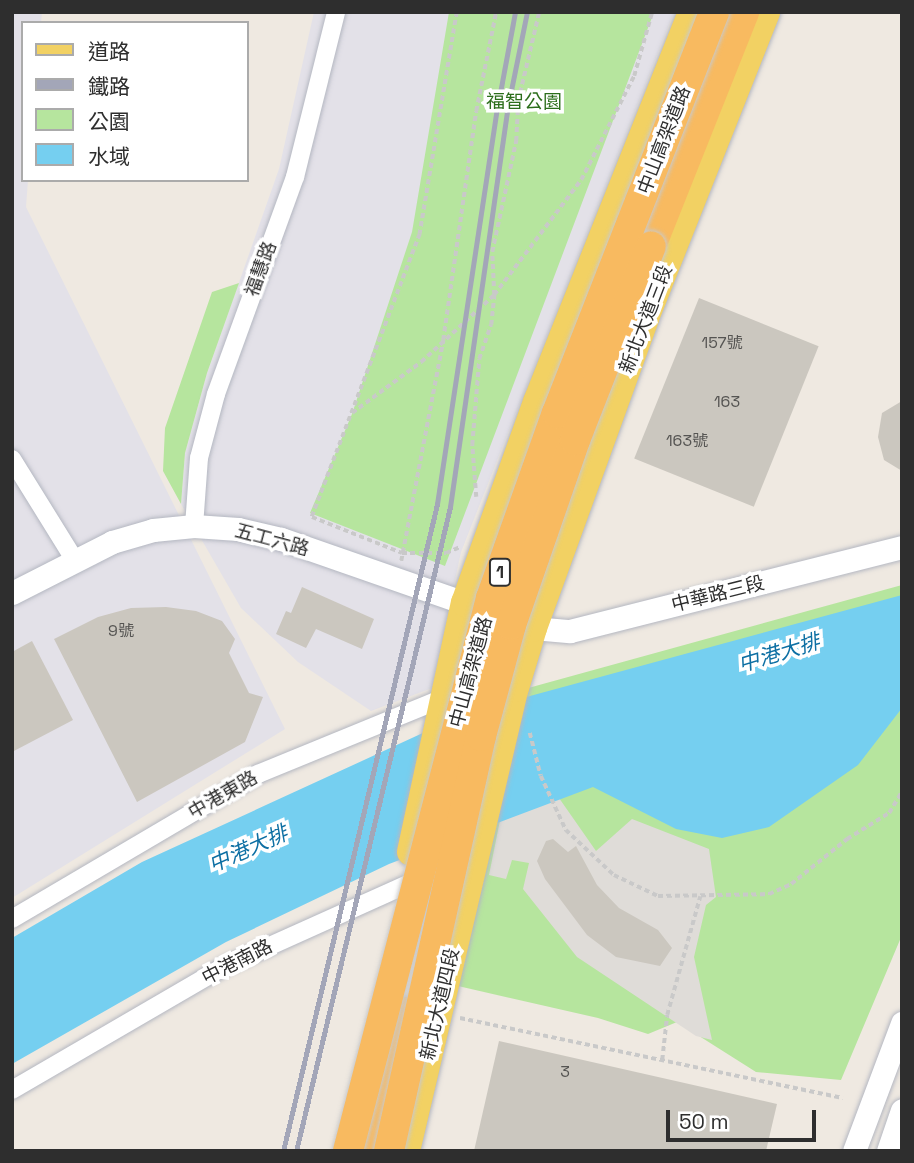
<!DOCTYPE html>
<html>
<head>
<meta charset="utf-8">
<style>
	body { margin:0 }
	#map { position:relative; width:914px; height:1163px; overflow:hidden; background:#efe9e1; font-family:"Space Grotesk","Noto Sans TC",sans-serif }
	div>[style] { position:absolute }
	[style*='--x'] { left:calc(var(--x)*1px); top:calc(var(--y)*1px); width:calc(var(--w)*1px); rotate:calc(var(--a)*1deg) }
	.industrial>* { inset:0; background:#e3e1e8 }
	.green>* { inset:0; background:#b6e59e }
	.plaza>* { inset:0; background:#dfdcd8 }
	.water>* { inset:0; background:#75cff0 }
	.building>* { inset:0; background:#cbc7bf; transform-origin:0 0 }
	.path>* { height:3.5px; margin-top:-1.75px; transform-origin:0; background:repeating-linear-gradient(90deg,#c9c9c9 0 5px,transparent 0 8.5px) }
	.roads { filter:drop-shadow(0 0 2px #b4b7c1) drop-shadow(0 0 2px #b4b7c1) }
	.minor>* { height:18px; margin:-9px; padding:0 9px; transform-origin:9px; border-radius:9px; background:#fff }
	.tertiary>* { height:23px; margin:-11.5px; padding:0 11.5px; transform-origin:11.5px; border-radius:11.5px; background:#fff }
	.primary>* { height:28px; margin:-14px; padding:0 14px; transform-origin:14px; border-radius:14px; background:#f2d163 }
	.trunk>* { height:30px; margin:-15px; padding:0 15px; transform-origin:15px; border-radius:15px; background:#f8ba60 }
	.rail>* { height:5px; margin:-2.5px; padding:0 2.5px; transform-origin:2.5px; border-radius:2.5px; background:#a3a6b8 }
	.bridges { filter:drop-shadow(0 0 2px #c9c9c9) drop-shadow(0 0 2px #c9c9c9) }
	.trunk-bridge>* { height:30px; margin:-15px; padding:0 15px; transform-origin:15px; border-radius:15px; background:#f8ba60 }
	span { translate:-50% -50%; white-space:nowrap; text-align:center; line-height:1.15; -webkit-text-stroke:7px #fff; paint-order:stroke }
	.number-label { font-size:16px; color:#555452 }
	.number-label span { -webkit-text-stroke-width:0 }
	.shield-label span { padding:2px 5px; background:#fff; border:2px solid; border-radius:5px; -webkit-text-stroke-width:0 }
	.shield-label { font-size:18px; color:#2e2e2e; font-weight:700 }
	.park-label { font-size:19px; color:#2c6e1b }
	.street-label { font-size:19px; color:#2e2e2e }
	.water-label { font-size:21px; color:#0d6fa3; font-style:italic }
	.frame { position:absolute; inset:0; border:14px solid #2e2e2e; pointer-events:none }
	.legend { position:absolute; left:21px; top:21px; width:228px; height:161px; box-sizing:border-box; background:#fff; border:2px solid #ababab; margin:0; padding:9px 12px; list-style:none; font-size:21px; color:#2e2e2e }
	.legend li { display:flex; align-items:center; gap:14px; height:35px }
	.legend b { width:35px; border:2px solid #ababab }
	.scale { position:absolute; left:666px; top:1110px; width:150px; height:32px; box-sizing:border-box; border:4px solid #2e2e2e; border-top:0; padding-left:9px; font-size:21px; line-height:24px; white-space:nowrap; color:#2e2e2e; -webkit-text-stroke:5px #fff; paint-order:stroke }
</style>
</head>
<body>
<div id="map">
	<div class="industrial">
		<div style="clip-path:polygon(12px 12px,42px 12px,41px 23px,23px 23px,23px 180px,28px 180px,26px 207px,285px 729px,12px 898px)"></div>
		<div style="clip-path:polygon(314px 12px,674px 12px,461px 552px,432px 688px,371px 711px,298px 662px,241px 608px,181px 504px,185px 453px,207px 373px,279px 169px)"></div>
	</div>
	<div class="green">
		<div style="clip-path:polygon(449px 12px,654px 12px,445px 566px,310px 513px,352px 414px,412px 232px)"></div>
		<div style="clip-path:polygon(239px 283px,207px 373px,185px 453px,181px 504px,163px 471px,165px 428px,212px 292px)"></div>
		<div style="clip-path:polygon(902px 585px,902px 935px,841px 1080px,756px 1072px,677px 1022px,648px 1034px,598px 1018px,458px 986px,521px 690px)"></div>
	</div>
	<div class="plaza">
		<div style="clip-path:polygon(559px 798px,596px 851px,632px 819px,709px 849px,716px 897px,706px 905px,694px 957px,712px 1040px,696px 1036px,577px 957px,523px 889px,529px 863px,512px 860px,506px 879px,489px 875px,503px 805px)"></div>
	</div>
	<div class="water">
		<div style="clip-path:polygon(902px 595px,902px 708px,858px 765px,769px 827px,722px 838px,676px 829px,593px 787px,389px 864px,226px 942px,12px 1064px,12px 938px,142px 862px,425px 732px,530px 696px)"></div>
	</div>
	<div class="building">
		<div style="left:699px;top:298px;width:129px;height:173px;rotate:22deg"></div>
		<div style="clip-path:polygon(902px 401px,902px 471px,884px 460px,878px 437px,882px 413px)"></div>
		<div style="clip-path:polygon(302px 587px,374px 619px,362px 649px,316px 629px,306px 648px,276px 634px,286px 611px,291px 613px)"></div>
		<div style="clip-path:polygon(166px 607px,196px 611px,222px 621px,235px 639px,229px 653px,249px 693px,263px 697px,245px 742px,137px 802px,54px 639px,98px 617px,131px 608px)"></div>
		<div style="clip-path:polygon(32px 641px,73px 720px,12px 752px,12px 652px)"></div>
		<div style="clip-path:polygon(553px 839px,568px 852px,576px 846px,597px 885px,619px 908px,658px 930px,672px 948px,660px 966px,616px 957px,587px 935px,545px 879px,537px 861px,546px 841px)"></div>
		<div style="clip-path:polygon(499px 1041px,777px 1104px,766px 1151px,474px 1151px)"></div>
	</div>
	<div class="path">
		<div style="--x:457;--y:12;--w:225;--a:99.5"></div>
		<div style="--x:420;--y:234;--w:303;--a:110.9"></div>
		<div style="--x:312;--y:517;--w:97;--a:21.8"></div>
		<div style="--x:402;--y:553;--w:44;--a:0"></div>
		<div style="--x:446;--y:553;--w:15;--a:-23"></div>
		<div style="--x:352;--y:413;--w:86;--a:-36.5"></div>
		<div style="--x:421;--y:362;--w:99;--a:-42.5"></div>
		<div style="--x:494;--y:295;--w:144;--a:-52.9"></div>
		<div style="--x:581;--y:180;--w:117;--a:-63"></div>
		<div style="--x:634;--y:76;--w:66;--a:-74.3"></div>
		<div style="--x:476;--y:497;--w:52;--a:-94.4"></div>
		<div style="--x:472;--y:445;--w:86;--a:-85.3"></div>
		<div style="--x:479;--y:359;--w:36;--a:-71"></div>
		<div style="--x:491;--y:325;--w:30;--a:-84"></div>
		<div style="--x:494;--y:295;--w:43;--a:-92.7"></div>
		<div style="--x:492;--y:252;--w:114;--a:-77.8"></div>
		<div style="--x:516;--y:141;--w:40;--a:-87.1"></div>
		<div style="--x:518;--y:101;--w:91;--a:-76.7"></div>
		<div style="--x:401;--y:561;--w:225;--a:-79.2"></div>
		<div style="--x:443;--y:340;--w:231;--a:-81.8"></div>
		<div style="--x:476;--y:111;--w:101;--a:-78.6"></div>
		<div style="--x:530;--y:733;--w:44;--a:75.7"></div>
		<div style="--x:541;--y:776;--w:60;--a:65.2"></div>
		<div style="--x:566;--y:830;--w:66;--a:43.2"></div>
		<div style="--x:614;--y:875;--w:49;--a:25.5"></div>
		<div style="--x:658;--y:896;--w:111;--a:-1"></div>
		<div style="--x:769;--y:894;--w:24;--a:-24"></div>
		<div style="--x:791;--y:884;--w:72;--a:-38.8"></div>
		<div style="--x:847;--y:839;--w:49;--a:-31.8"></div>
		<div style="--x:889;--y:813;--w:26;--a:-59"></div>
		<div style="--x:460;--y:1018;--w:391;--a:11.8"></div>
		<div style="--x:662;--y:1060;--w:45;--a:-83.7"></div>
		<div style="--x:667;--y:1015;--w:123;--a:-74.4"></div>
	</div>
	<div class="roads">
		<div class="minor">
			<div style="--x:12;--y:459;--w:118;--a:58.2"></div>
			<div style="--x:194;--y:526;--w:68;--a:-85.8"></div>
			<div style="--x:199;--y:458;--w:66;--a:-75.1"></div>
			<div style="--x:216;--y:394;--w:231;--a:-70"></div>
			<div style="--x:295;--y:177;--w:170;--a:-76"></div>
			<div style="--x:12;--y:919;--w:286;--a:-30.5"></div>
			<div style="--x:258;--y:774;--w:203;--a:-22.3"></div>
			<div style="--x:12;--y:1090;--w:244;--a:-30.2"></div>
			<div style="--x:223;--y:967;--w:217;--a:-24.2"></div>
		</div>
		<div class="tertiary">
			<div style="--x:12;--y:593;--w:112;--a:-27"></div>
			<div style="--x:112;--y:542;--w:43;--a:-16.3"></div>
			<div style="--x:153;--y:530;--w:41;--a:-5.6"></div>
			<div style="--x:194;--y:526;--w:44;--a:3.9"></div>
			<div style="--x:238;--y:529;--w:44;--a:13.1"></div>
			<div style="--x:281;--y:539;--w:195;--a:19.2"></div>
			<div style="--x:533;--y:628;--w:37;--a:5"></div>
			<div style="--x:570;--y:631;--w:342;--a:-14.2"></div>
			<div style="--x:854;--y:1151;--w:137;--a:-69.4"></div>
			<div style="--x:888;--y:1151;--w:43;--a:-71.1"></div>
		</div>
		<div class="primary">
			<div style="--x:411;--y:852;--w:255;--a:-77.8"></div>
			<div style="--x:465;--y:603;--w:214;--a:-70.3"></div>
			<div style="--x:537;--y:402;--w:420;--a:-68.3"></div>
			<div style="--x:406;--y:1151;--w:476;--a:-76.8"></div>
			<div style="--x:515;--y:688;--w:63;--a:-73.3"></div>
			<div style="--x:533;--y:628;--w:330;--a:-70.1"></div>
			<div style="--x:645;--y:318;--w:329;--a:-68.4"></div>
		</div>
		<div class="trunk">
			<div style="--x:651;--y:246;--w:252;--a:-68.3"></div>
			<div style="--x:371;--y:1151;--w:143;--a:-75.9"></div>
		</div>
	</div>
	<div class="rail">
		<div style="--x:283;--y:1151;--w:665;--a:-76.61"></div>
		<div style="--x:437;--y:504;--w:400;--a:-81.4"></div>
		<div style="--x:497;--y:109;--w:99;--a:-79.5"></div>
		<div style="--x:296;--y:1151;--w:662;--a:-76.55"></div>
		<div style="--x:450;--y:507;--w:401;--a:-81.8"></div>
		<div style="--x:507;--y:110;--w:100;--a:-78.5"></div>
	</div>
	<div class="bridges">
		<div class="trunk-bridge">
			<div style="--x:348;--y:1151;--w:571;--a:-75.5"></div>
			<div style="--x:491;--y:598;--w:196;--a:-70.4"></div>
			<div style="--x:557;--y:413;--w:431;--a:-68.6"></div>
			<div style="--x:389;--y:1151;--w:425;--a:-77.5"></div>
			<div style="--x:481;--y:736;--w:115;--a:-74.9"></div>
			<div style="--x:511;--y:625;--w:196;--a:-70.9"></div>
			<div style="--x:575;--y:440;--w:208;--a:-68.6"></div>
		</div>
	</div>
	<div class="number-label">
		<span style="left:722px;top:343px">157號</span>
		<span style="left:727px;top:402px">163</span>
		<span style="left:687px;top:441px">163號</span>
		<span style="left:121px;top:631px">9號</span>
		<span style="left:565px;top:1072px">3</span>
	</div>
	<div class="shield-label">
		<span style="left:500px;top:572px">1</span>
	</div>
	<div class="park-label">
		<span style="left:524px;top:102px">福智公園</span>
	</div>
	<div class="street-label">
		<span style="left:664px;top:140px;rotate:-69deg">中山高架道路</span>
		<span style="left:261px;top:269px;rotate:-70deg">福慧路</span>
		<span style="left:646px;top:319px;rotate:-69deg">新北大道三段</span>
		<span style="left:272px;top:540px;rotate:15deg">五工六路</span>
		<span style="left:718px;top:594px;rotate:-14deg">中華路三段</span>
		<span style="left:471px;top:672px;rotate:-75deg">中山高架道路</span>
		<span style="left:223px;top:795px;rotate:-30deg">中港東路</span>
		<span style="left:237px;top:962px;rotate:-27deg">中港南路</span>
		<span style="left:440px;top:1004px;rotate:-77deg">新北大道四段</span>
	</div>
	<div class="water-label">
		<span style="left:779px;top:653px;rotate:-17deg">中港大排</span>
		<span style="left:248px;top:849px;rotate:-24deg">中港大排</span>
	</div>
	<div class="frame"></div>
	<ul class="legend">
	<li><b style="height:9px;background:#f2d163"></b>道路</li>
	<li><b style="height:9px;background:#a3a6b8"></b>鐵路</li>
	<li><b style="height:19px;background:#b6e59e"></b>公園</li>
	<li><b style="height:19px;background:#75cff0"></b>水域</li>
	</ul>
	<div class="scale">50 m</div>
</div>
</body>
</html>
